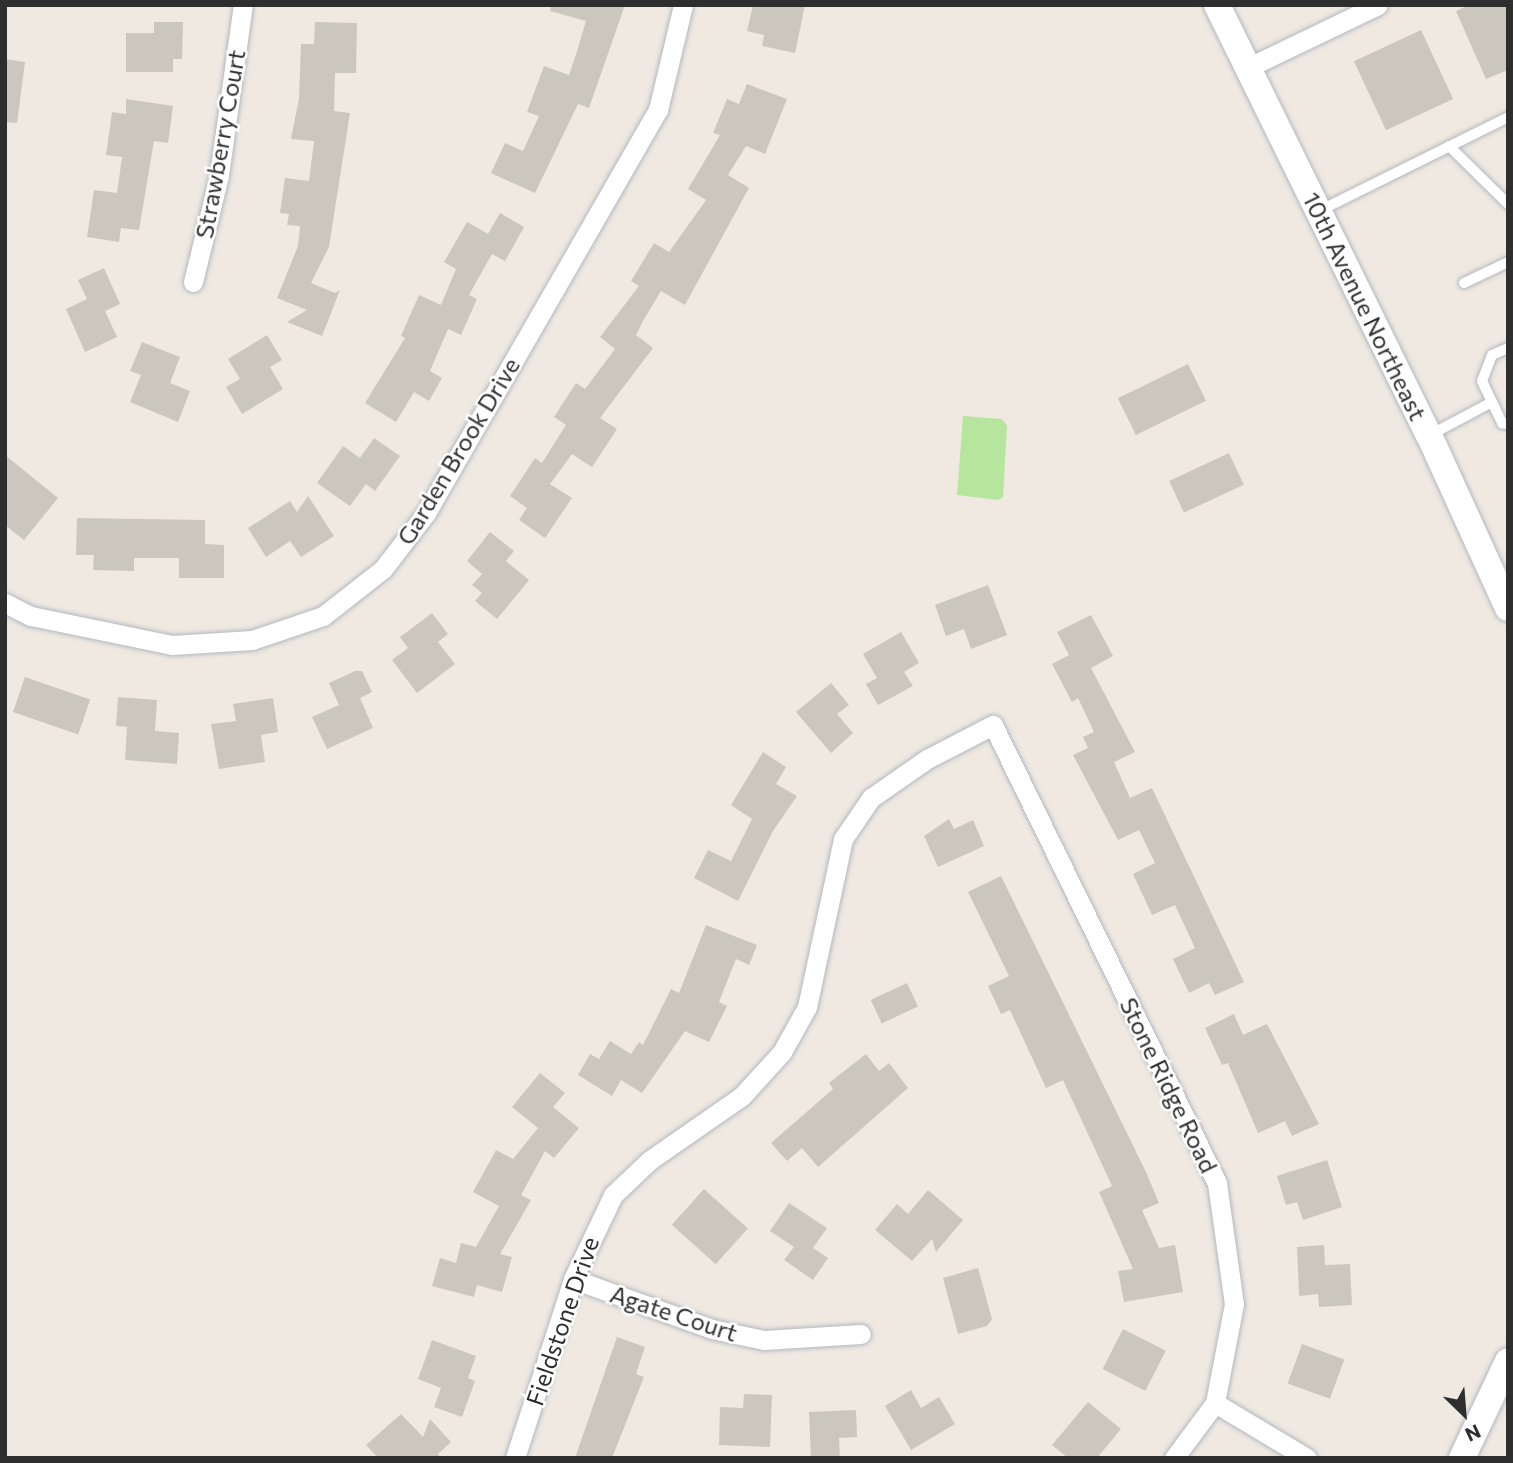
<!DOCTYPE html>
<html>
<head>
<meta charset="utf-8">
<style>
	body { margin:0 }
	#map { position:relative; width:1513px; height:1463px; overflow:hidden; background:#efe9e1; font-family:Commissioner,sans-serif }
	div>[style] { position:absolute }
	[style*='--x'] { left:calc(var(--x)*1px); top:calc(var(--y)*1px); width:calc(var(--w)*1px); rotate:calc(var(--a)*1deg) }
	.green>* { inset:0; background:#b6e59e }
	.building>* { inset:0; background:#cbc7bf; transform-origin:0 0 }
	.roads { filter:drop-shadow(0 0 2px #b4b7c1) drop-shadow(0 0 2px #b4b7c1) }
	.lane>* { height:10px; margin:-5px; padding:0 5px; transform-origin:5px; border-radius:5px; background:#fff }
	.street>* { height:19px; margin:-9.5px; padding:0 9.5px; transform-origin:9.5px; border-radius:9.5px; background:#fff }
	.secondary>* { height:26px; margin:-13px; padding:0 13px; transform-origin:13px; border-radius:13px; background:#fff }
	span { translate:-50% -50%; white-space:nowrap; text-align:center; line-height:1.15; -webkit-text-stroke:5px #fff; paint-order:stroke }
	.street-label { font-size:24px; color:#2e2e2e }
	.frame { position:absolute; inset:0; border:7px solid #2e2e2e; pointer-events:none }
	.north { position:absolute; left:1429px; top:1379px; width:70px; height:70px; -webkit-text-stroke:5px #fff; paint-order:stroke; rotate:155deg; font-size:19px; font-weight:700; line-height:28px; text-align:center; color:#2e2e2e }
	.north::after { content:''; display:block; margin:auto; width:24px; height:32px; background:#2e2e2e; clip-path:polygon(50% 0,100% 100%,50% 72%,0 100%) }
</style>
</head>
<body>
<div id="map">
	<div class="green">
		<div style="clip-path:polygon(963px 416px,1002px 419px,1007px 426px,1003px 497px,998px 500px,957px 495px)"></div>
	</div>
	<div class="building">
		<div style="clip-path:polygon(551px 5px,625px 5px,589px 108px,578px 104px,535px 193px,491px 173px,505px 143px,523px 151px,539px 116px,527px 112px,544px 66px,569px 75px,577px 51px,586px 21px,550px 11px)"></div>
		<div style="clip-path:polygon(753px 5px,805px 5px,795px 53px,762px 46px,764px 35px,747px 31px)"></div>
		<div style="clip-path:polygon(1469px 5px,1508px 5px,1508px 70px,1486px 79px,1456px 11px)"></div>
		<div style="clip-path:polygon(154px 22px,183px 22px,182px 59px,173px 59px,173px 72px,126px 72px,126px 33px,154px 33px)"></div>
		<div style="clip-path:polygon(315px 22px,357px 23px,356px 73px,335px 73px,334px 111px,350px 113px,329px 247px,311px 283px,335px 293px,340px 290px,322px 336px,287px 322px,307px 310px,277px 298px,298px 246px,300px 226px,287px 225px,289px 214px,280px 213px,285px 178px,309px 181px,314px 141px,291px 139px,299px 98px,301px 44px,314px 44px)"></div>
		<div style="left:1421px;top:30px;width:76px;height:74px;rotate:65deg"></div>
		<div style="clip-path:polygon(5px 59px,25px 62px,17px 123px,5px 122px)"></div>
		<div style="clip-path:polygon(747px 84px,787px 99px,765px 154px,746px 146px,728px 175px,749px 188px,685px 305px,661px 291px,643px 321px,636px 335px,653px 348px,600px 418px,617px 429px,592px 467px,572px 454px,550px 484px,572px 498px,545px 538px,519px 520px,527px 508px,510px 496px,535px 458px,542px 463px,566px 425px,554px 417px,576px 383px,585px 389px,615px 349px,600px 337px,639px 286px,631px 281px,654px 243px,669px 252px,706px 200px,688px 189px,720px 135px,713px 133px,727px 99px,739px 104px)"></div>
		<div style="clip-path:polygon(126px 99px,173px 106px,168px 143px,154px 141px,139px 230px,121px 228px,119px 242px,87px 237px,94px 190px,117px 193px,122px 157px,106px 155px,112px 112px,126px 114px)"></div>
		<div style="clip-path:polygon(500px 213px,524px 227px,505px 261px,492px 254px,469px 295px,477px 299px,461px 335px,448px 329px,430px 371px,442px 378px,429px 401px,414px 392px,396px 422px,365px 403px,405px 338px,401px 336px,419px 295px,441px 305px,456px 269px,444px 262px,467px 222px,488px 234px)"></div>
		<div style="clip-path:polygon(104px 268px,120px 304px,105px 311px,117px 337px,85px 352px,66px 309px,87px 299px,78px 280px)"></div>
		<div style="clip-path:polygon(267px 335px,282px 360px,270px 367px,283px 389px,242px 414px,226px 387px,240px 379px,228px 359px)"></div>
		<div style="clip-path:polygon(142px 342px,180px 357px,170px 383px,190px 391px,178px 422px,130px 402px,141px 375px,130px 371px)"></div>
		<div style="left:1188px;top:364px;width:41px;height:78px;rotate:64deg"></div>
		<div style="clip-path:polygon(374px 438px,400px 456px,375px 491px,366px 484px,350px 506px,317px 483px,343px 446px,360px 458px)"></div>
		<div style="left:1229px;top:453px;width:35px;height:66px;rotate:65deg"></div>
		<div style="clip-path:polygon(5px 455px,58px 498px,24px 540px,5px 525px)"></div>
		<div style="clip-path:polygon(308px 496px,334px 536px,301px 557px,290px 541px,266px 557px,248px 528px,290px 501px,297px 512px)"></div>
		<div style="clip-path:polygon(77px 518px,205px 520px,205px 544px,224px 545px,224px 578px,179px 578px,179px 558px,134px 558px,134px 571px,93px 570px,94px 555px,76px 555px)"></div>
		<div style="clip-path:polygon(490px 532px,514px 551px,506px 561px,529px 580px,497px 619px,475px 601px,482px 593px,472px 585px,482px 574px,467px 561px)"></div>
		<div style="clip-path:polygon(988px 585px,1007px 635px,971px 649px,964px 629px,946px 636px,935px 605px)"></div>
		<div style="clip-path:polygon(432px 613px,448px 634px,438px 642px,455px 664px,417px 693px,392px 660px,408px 648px,400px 637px)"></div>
		<div style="clip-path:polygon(1091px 615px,1113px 656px,1091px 668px,1135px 752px,1114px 762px,1130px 798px,1152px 788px,1244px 982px,1215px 995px,1209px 983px,1189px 993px,1173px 959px,1195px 948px,1175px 905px,1152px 915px,1133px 874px,1155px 863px,1139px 830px,1118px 840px,1073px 755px,1088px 748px,1083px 737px,1094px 732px,1078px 698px,1072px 702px,1052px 664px,1069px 655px,1057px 632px)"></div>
		<div style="clip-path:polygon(901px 632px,919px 663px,904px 672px,913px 686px,878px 705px,866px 684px,877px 678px,863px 654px)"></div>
		<div style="clip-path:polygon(355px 671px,362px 671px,372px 692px,360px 698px,373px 728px,327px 749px,312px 717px,339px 705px,329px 683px)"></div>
		<div style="left:25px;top:677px;width:69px;height:37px;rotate:19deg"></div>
		<div style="clip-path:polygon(831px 683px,849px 705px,837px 714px,853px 733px,831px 753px,796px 712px)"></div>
		<div style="clip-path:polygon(118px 697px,157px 700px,155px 731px,179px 733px,177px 764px,125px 760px,127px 727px,116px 726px)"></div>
		<div style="clip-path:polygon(273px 698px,278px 732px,261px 735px,265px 762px,219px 769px,211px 724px,236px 721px,233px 704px)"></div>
		<div style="clip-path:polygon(763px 752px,786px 767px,776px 784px,797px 796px,773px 831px,738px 901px,694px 878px,708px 850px,731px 861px,752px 819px,731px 805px)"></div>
		<div style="clip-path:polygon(949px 819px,954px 829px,973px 820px,984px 846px,938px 867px,924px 836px)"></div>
		<div style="clip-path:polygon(1001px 876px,1146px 1172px,1159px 1203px,1142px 1210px,1159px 1248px,1175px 1245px,1183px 1292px,1124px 1302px,1118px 1271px,1133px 1269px,1099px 1192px,1112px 1186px,1063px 1080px,1046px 1088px,1010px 1010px,1001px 1014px,988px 986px,1009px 976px,968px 892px)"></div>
		<div style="clip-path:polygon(706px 925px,757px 945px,749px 965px,736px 959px,719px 1002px,727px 1006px,709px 1042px,685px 1031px,642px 1093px,621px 1080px,612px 1096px,578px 1075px,590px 1054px,599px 1059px,610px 1041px,631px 1054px,639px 1042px,643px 1045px,671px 989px,679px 993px)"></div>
		<div style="left:907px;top:983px;width:26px;height:40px;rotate:65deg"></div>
		<div style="clip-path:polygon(1234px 1014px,1243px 1035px,1267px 1024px,1319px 1124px,1292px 1136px,1285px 1121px,1258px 1133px,1228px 1063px,1222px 1065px,1205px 1028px)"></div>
		<div style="clip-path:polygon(866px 1054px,879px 1071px,889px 1063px,908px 1088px,818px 1167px,802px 1148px,787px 1161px,771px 1143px,833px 1089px,829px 1083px)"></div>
		<div style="clip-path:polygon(540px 1073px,565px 1093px,553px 1107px,579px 1128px,554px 1158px,545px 1151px,521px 1195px,531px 1200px,500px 1254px,512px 1257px,502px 1292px,477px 1285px,474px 1297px,432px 1286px,440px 1258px,456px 1263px,461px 1243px,476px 1247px,499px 1206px,473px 1192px,496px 1150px,513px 1159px,538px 1128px,512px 1107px)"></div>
		<div style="clip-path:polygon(1327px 1160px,1342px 1207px,1303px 1220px,1297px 1202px,1286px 1205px,1277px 1176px)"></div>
		<div style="left:704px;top:1189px;width:59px;height:48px;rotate:42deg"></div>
		<div style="clip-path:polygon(928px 1190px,963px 1220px,936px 1252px,932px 1239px,912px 1261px,875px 1230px,897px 1204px,908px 1214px)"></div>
		<div style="clip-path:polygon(789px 1203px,827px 1228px,813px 1248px,828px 1258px,813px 1280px,784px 1260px,794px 1247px,770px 1231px)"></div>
		<div style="clip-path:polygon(1324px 1245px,1325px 1265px,1350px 1264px,1352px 1305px,1319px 1307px,1318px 1294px,1299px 1296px,1297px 1247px)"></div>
		<div style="clip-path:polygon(978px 1268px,992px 1319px,987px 1326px,958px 1334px,943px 1278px)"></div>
		<div style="left:1123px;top:1329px;width:48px;height:45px;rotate:27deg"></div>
		<div style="clip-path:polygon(617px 1337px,645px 1347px,636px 1374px,644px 1377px,612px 1458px,575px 1458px)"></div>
		<div style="clip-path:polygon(432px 1340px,476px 1356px,468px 1378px,475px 1381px,462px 1417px,434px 1407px,441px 1388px,418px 1379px)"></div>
		<div style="left:1302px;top:1344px;width:45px;height:42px;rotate:20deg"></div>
		<div style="clip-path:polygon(911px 1390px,921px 1408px,939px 1397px,955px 1424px,911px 1450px,885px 1406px)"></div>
		<div style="clip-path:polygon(744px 1394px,772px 1395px,770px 1447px,719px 1445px,720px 1407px,743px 1408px)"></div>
		<div style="clip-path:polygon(1088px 1402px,1121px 1429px,1097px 1458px,1068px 1458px,1052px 1445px)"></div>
		<div style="clip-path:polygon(856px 1410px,857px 1437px,839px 1438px,840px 1458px,811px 1458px,809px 1412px)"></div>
		<div style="clip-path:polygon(401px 1414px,423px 1437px,430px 1419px,451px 1442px,438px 1454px,441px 1458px,378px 1458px,366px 1445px)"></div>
	</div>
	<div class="roads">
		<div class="lane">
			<div style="--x:1449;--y:146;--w:83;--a:44.5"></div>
			<div style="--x:1319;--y:211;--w:211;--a:-26.4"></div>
			<div style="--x:1464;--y:283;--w:49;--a:-25.5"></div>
			<div style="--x:1508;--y:348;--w:17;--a:156"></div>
			<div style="--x:1492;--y:355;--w:28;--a:111"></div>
			<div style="--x:1482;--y:381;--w:47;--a:64.5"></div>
			<div style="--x:1502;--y:423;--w:6;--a:9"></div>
			<div style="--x:1430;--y:435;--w:70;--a:-28"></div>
		</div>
		<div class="street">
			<div style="--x:1247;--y:68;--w:145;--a:-25.7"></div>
			<div style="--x:193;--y:282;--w:110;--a:-76.3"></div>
			<div style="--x:219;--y:175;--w:172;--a:-82"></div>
			<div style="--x:5;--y:603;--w:29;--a:27"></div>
			<div style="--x:31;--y:616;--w:144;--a:11.6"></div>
			<div style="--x:172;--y:645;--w:80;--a:-3.6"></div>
			<div style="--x:252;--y:640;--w:75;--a:-18.7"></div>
			<div style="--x:323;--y:616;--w:76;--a:-38.1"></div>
			<div style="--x:383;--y:569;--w:71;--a:-52.5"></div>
			<div style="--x:426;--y:513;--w:465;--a:-60.1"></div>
			<div style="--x:658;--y:110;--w:108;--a:-76.6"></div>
			<div style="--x:573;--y:1279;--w:148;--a:19.8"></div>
			<div style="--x:712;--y:1329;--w:53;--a:11.9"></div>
			<div style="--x:764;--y:1340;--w:97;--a:-3.5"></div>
			<div style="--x:1215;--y:1403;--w:107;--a:30.9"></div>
			<div style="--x:515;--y:1458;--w:188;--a:-72"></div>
			<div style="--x:573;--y:1279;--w:93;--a:-64.5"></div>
			<div style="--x:613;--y:1195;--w:51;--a:-43.4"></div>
			<div style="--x:650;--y:1160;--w:112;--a:-34.8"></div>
			<div style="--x:742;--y:1096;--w:59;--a:-47.7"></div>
			<div style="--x:782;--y:1052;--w:51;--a:-60.9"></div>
			<div style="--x:807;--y:1007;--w:172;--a:-77.9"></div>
			<div style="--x:843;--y:839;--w:50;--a:-55.7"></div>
			<div style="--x:871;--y:798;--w:68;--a:-34.9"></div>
			<div style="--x:927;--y:759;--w:74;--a:-27.3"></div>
			<div style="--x:993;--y:725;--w:510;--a:63.94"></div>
			<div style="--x:1217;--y:1183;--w:122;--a:82"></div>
			<div style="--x:1234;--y:1304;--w:101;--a:100.9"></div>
			<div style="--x:1215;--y:1403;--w:69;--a:126.7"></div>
		</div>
		<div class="secondary">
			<div style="--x:1217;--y:5;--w:479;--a:63.8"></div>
			<div style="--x:1429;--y:435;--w:190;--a:65.5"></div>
			<div style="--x:1462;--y:1458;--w:107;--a:-64.6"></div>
		</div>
	</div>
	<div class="street-label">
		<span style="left:220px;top:144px;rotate:-80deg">Strawberry Court</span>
		<span style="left:1365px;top:306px;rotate:64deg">10th Avenue Northeast</span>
		<span style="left:458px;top:451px;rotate:-59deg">Garden Brook Drive</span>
		<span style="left:1169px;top:1085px;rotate:64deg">Stone Ridge Road</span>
		<span style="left:674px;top:1313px;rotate:18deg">Agate Court</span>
		<span style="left:562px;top:1321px;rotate:-71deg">Fieldstone Drive</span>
	</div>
	<div class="frame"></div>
	<div class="north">N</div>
</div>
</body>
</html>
